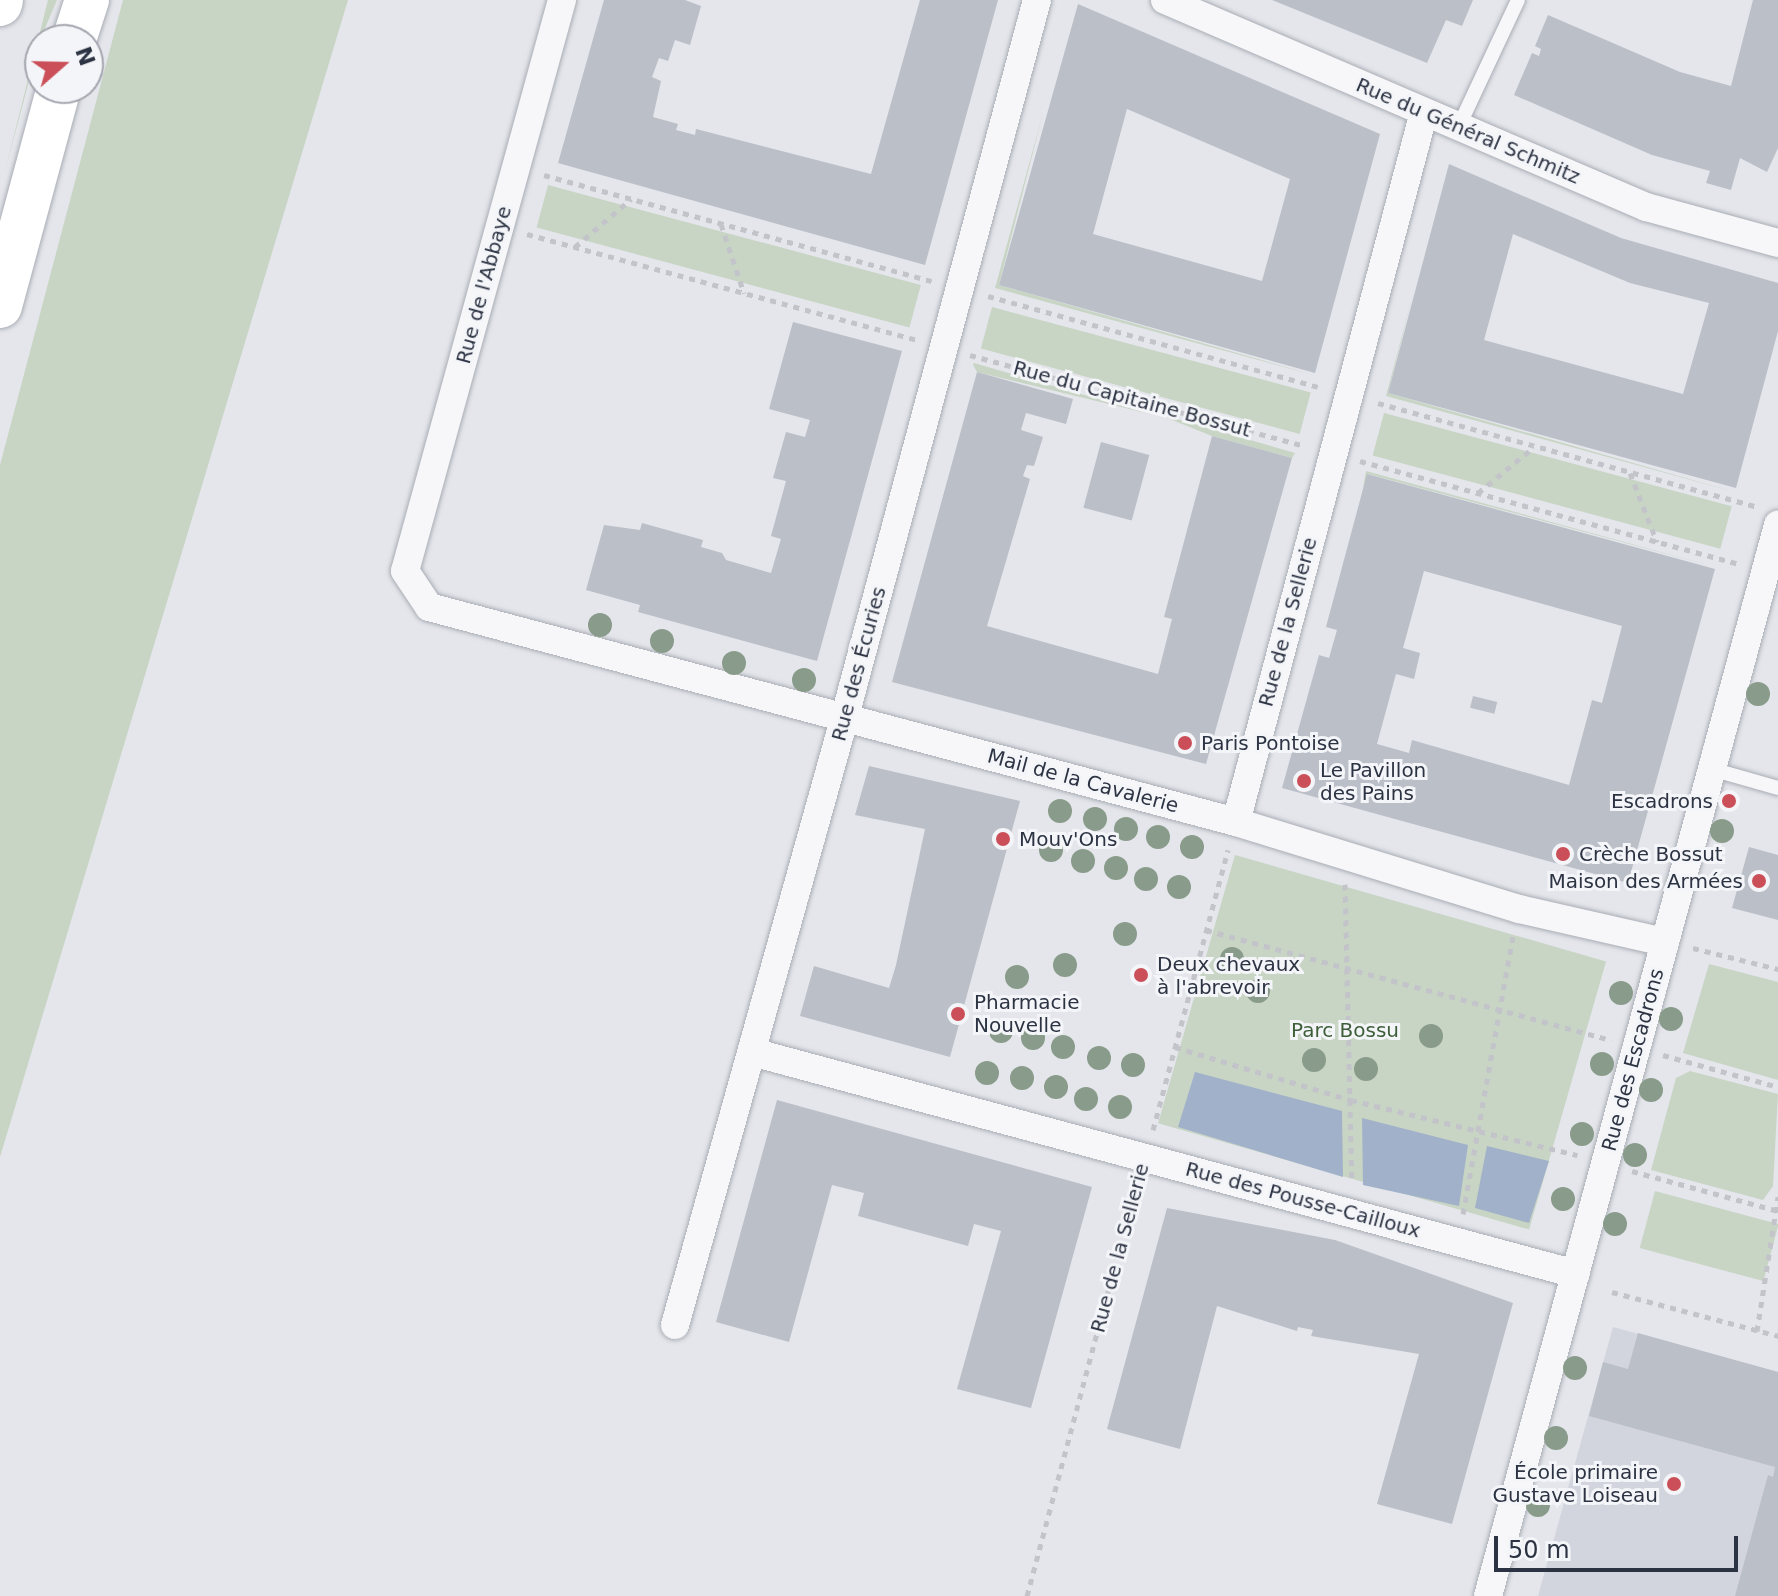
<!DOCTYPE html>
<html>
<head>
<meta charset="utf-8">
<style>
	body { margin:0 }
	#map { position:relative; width:1778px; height:1596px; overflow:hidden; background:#e4e6eb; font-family:"DejaVu Sans",sans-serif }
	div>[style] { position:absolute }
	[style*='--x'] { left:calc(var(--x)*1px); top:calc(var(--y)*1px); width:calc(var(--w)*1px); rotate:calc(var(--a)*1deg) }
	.built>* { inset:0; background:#d2d5dd }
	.green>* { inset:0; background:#c8d5c5; transform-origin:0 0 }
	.water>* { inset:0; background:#a1b1c9 }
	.building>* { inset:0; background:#bbbfc8; transform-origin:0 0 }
	.path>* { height:5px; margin-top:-2.5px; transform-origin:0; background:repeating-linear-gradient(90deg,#c2c4ca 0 6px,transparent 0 12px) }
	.roads { filter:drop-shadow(0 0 2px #a9adb5) drop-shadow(0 0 2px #a9adb5) }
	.service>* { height:14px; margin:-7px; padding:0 7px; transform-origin:7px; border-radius:7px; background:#f7f7f9 }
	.minor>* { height:28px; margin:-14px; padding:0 14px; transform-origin:14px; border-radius:14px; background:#f7f7f9 }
	.motorway>* { height:44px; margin:-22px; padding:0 22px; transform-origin:22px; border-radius:22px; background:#fff }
	.trees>* { width:24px; height:24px; margin:-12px; border-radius:50%; background:#899b8a }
	.dots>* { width:22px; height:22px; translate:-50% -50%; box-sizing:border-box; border:4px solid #f4f5f8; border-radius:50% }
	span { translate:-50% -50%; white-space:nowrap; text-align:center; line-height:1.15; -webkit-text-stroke:6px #f4f5f8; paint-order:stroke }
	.street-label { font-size:20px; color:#2c3343 }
	.poi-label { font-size:20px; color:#2c3343 }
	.left { translate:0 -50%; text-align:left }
	.right { translate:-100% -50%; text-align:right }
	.park-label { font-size:20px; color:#3e5e3a }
	.north { position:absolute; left:24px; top:24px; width:80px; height:80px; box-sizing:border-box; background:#f4f5f8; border:2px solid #a4a7b0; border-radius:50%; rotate:70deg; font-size:22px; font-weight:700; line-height:32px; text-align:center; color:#2c3343 }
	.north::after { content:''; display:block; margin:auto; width:28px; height:36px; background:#ca4f58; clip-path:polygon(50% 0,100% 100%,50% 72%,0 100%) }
	.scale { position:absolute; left:1494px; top:1536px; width:244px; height:36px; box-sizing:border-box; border:4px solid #2c3343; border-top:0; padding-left:10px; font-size:24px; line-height:28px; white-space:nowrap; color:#2c3343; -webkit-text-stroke:6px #f4f5f8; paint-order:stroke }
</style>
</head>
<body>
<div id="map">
	<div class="built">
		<div style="clip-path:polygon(1613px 1327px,1778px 1372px,1778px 1596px,1538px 1596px)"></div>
	</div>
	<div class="green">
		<div style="clip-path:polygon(48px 0,57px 0,40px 40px,4px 175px)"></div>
		<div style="clip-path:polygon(123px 0,348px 0,0 1157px,0 465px)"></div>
		<div style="clip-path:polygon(1043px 113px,999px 285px,1317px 376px,995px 288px)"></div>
		<div style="left:548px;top:185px;width:386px;height:44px;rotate:15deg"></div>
		<div style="clip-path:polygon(1413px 294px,1388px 393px,1738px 493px,1386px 396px)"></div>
		<div style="left:992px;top:307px;width:330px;height:43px;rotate:15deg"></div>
		<div style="clip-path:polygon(973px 365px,974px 363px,1154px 415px,977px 372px)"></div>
		<div style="left:1384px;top:413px;width:360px;height:44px;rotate:15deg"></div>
		<div style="clip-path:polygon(1167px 418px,1167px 416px,1295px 453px,1292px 458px,1212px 436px)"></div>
		<div style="clip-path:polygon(1366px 471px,1719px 568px,1368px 474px,1363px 488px)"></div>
		<div style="left:1235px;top:855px;width:386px;height:279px;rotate:16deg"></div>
		<div style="clip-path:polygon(1709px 964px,1778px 982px,1778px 1080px,1683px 1053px)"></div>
		<div style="clip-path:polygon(1690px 1071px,1778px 1094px,1773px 1186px,1763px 1200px,1651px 1170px,1676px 1078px)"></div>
		<div style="left:1655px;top:1191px;width:128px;height:59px;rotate:15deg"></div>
	</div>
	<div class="water">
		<div style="clip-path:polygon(1195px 1072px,1342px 1111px,1343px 1177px,1178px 1127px)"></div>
		<div style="clip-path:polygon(1362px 1118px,1468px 1145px,1459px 1206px,1363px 1185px)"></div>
		<div style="clip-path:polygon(1487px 1146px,1549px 1161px,1529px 1223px,1475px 1208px)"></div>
	</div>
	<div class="building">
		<div style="clip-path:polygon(604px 0,685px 0,701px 6px,690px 45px,675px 40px,668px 61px,659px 58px,652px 77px,661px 81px,653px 117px,678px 124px,676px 130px,695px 135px,696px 129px,871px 174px,920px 0,998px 0,925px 265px,558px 163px)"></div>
		<div style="clip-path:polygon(1272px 0,1473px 0,1462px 26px,1446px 20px,1427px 63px)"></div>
		<div style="clip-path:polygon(1753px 0,1778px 0,1778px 148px,1767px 172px,1740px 158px,1731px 190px,1706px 183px,1710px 171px,1652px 155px,1514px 95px,1532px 53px,1539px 56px,1541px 49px,1535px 46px,1548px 15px,1680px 72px,1731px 86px)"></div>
		<div style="clip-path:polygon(evenodd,1078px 4px,1380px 134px,1315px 373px,999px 285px,1078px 4px,1127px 109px,1290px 179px,1262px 281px,1093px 234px,1127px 109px)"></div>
		<div style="clip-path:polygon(evenodd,1449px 164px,1621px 238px,1778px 283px,1778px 331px,1736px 488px,1388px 393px,1449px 164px,1513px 234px,1630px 283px,1709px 303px,1683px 394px,1484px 340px,1513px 234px)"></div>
		<div style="clip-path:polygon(793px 322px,902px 351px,817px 661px,638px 612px,640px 605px,586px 590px,604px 525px,640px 530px,642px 523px,703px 540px,701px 547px,722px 553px,726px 560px,771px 573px,781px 539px,771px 536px,786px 481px,773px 478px,786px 432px,805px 437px,810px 420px,769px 409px)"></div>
		<div style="clip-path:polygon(977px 372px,1073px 399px,1066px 424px,1026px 413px,1021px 430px,1043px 437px,1034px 466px,1027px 465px,1023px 476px,1030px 479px,987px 626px,1158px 674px,1172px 619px,1164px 617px,1212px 436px,1292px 458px,1206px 764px,892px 682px)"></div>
		<div style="left:1101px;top:442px;width:50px;height:68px;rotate:15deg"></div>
		<div style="clip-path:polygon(evenodd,1367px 474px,1715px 569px,1628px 883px,1282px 788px,1319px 655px,1329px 658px,1337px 630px,1326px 627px,1367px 474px,1424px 571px,1622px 626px,1602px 703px,1592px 700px,1569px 785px,1412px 740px,1409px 753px,1377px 744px,1396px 674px,1414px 679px,1420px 653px,1403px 648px,1424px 571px)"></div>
		<div style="left:1473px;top:696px;width:25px;height:12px;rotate:14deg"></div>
		<div style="clip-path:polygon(869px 766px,1020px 801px,950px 1057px,800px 1016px,814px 966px,889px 988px,896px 965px,925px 829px,855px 815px)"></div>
		<div style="clip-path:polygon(1749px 847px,1778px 855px,1778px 920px,1732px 908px)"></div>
		<div style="clip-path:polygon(777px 1100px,1092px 1187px,1031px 1408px,957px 1389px,1001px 1231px,974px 1224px,968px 1246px,858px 1216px,864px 1193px,832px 1185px,789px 1342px,716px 1322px)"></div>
		<div style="clip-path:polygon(1167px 1208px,1335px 1240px,1513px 1303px,1452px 1524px,1377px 1504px,1419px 1354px,1311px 1336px,1313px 1330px,1298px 1327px,1297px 1331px,1217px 1306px,1180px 1449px,1107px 1429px)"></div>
		<div style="clip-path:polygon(1638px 1333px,1778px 1372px,1778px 1596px,1735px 1596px,1768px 1475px,1773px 1477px,1775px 1467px,1589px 1416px,1603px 1362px,1628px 1369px)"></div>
	</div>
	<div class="path">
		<div style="--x:544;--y:175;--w:402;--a:15.3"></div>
		<div style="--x:721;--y:224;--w:73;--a:71.6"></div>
		<div style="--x:527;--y:234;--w:405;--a:15.2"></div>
		<div style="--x:575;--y:247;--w:74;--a:-40.6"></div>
		<div style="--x:988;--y:296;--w:346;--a:15.4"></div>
		<div style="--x:970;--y:355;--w:346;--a:15.2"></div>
		<div style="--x:1378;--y:403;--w:394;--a:15.3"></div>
		<div style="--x:1360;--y:461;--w:390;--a:15.2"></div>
		<div style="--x:1630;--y:473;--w:74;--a:68.6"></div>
		<div style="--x:1478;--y:493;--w:72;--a:-39.4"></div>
		<div style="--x:1345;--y:884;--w:298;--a:88.7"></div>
		<div style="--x:1206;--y:930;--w:420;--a:15.2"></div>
		<div style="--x:1693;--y:948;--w:88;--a:13.9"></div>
		<div style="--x:1175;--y:1047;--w:184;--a:16.8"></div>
		<div style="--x:1351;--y:1100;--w:233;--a:13.7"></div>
		<div style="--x:1663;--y:1055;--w:119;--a:15.5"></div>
		<div style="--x:1153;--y:1130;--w:290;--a:-75"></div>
		<div style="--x:1632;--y:1171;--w:151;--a:15.3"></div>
		<div style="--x:1463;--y:1214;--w:282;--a:-79.8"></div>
		<div style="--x:1612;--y:1292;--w:172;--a:14.8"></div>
		<div style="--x:1757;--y:1331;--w:136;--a:-81.1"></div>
		<div style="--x:1027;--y:1596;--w:424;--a:-75.1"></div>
	</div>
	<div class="roads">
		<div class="service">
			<div style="--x:1459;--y:126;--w:139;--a:-64.9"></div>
			<div style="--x:1711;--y:769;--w:70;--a:15.8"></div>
		</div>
		<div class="minor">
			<div style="--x:562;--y:0;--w:592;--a:105.37"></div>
			<div style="--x:405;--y:571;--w:43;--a:56.3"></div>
			<div style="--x:429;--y:607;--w:835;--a:14.92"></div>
			<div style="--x:1236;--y:822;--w:296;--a:17.1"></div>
			<div style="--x:1519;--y:909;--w:149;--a:12.8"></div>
			<div style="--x:1165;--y:0;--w:524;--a:23.28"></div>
			<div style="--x:1646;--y:207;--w:137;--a:15.3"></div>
			<div style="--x:1236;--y:822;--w:734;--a:-75.17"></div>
			<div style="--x:752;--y:1052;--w:853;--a:15.08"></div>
			<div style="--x:675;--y:1325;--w:632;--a:-74.4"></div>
			<div style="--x:845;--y:716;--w:741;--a:-74.99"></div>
			<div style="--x:1488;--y:1596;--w:1110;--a:-74.85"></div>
		</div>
		<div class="motorway">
			<div style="--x:0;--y:4;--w:4;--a:-76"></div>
			<div style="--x:74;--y:40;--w:42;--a:-72"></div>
			<div style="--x:0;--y:306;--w:226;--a:-74.9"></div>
		</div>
	</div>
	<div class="trees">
		<div style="left:600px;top:625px"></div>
		<div style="left:662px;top:641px"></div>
		<div style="left:734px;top:663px"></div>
		<div style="left:804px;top:680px"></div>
		<div style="left:1758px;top:694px"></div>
		<div style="left:1060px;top:811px"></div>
		<div style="left:1095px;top:819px"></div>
		<div style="left:1126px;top:829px"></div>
		<div style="left:1722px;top:831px"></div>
		<div style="left:1158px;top:837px"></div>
		<div style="left:1192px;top:847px"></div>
		<div style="left:1051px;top:850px"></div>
		<div style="left:1083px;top:861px"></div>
		<div style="left:1116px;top:868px"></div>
		<div style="left:1146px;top:879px"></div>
		<div style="left:1179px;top:887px"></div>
		<div style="left:1125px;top:934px"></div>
		<div style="left:1232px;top:959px"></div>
		<div style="left:1065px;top:965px"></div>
		<div style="left:1017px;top:977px"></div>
		<div style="left:1258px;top:991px"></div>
		<div style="left:1621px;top:993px"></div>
		<div style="left:1671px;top:1019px"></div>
		<div style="left:1001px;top:1031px"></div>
		<div style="left:1431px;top:1036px"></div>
		<div style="left:1033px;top:1038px"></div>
		<div style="left:1063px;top:1047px"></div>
		<div style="left:1099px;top:1058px"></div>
		<div style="left:1314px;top:1060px"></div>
		<div style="left:1602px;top:1064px"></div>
		<div style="left:1133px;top:1065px"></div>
		<div style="left:1366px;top:1069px"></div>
		<div style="left:987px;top:1073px"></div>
		<div style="left:1022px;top:1078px"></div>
		<div style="left:1056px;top:1087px"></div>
		<div style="left:1651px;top:1090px"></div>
		<div style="left:1086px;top:1099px"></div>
		<div style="left:1120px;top:1107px"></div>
		<div style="left:1582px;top:1134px"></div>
		<div style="left:1635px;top:1155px"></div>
		<div style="left:1563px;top:1199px"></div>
		<div style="left:1615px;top:1224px"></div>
		<div style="left:1575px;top:1368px"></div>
		<div style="left:1556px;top:1438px"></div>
		<div style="left:1538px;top:1505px"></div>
	</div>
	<div class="dots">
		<div style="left:1185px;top:743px;background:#ca4f58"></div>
		<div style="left:1304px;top:781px;background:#ca4f58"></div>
		<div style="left:1729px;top:801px;background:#ca4f58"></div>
		<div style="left:1003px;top:839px;background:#ca4f58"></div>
		<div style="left:1563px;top:854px;background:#ca4f58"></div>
		<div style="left:1759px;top:881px;background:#ca4f58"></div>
		<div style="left:1141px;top:975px;background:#ca4f58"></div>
		<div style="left:958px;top:1014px;background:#ca4f58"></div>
		<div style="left:1674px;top:1484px;background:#ca4f58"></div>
	</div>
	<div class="street-label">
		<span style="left:1468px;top:131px;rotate:23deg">Rue du Général Schmitz</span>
		<span style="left:484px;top:285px;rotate:-75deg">Rue de l'Abbaye</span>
		<span style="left:1132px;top:399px;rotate:15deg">Rue du Capitaine Bossut</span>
		<span style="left:1288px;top:622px;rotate:-75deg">Rue de la Sellerie</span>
		<span style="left:859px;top:664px;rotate:-75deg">Rue des Écuries</span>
		<span style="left:1083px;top:781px;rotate:15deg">Mail de la Cavalerie</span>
		<span style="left:1633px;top:1060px;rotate:-75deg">Rue des Escadrons</span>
		<span style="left:1303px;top:1200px;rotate:15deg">Rue des Pousse-Cailloux</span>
		<span style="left:1120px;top:1248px;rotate:-75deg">Rue de la Sellerie</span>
	</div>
	<div class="poi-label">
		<span class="left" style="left:1201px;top:743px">Paris Pontoise</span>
		<span class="left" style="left:1320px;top:782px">Le Pavillon<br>des Pains</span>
		<span class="right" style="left:1713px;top:801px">Escadrons</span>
		<span class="left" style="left:1019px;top:839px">Mouv'Ons</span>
		<span class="left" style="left:1579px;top:854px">Crèche Bossut</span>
		<span class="right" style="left:1743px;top:881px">Maison des Armées</span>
		<span class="left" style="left:1157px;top:976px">Deux chevaux<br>à l'abrevoir</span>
		<span class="left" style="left:974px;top:1014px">Pharmacie<br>Nouvelle</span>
		<span class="right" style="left:1658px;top:1484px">École primaire<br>Gustave Loiseau</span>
	</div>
	<div class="park-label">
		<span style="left:1345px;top:1030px">Parc Bossu</span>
	</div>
	<div class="north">N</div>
	<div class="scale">50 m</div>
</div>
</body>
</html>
